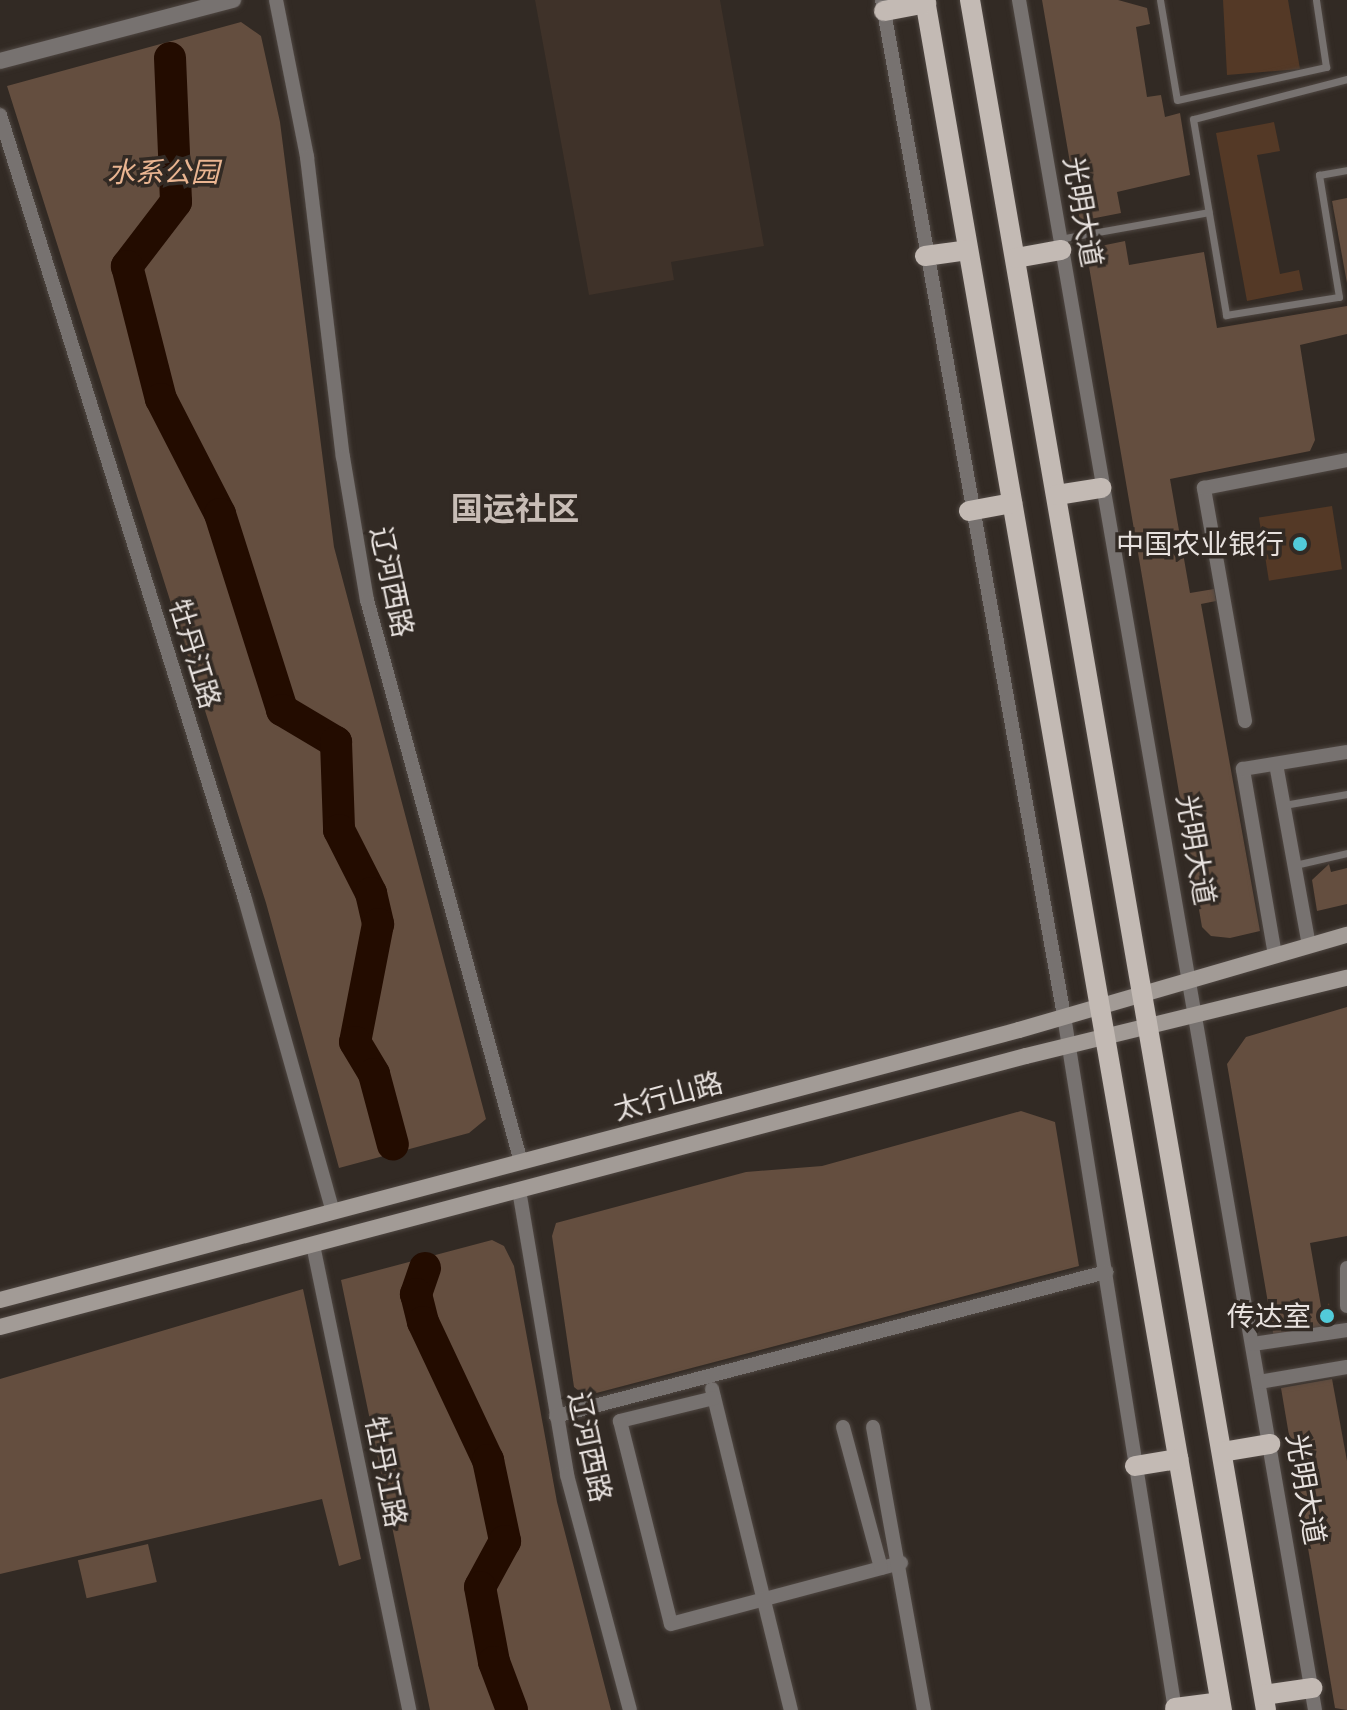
<!DOCTYPE html>
<html>
<head>
<meta charset="utf-8">
<style>
	body { margin:0 }
	#map { position:relative; width:1347px; height:1710px; overflow:hidden; background:#322a24; font-family:"PT Serif","Noto Sans SC",serif }
	div>[style] { position:absolute }
	[style*='--x'] { left:calc(var(--x)*1px); top:calc(var(--y)*1px); width:calc(var(--w)*1px); rotate:calc(var(--a)*1deg) }
	.built>* { inset:0; background:#3f3229 }
	.green>* { inset:0; background:#644e3f; transform-origin:0 0 }
	.river>* { height:32px; margin:-16px; padding:0 16px; transform-origin:16px; border-radius:16px; background:#230c00 }
	.building>* { inset:0; background:#543926; transform-origin:0 0 }
	.roads { filter:drop-shadow(0 0 2px #4f4742) drop-shadow(0 0 2px #4f4742) }
	.service>* { height:7px; margin:-3.5px; padding:0 3.5px; transform-origin:3.5px; border-radius:3.5px; background:#777270 }
	.minor>* { height:14px; margin:-7px; padding:0 7px; transform-origin:7px; border-radius:7px; background:#777270 }
	.tertiary>* { height:16px; margin:-8px; padding:0 8px; transform-origin:8px; border-radius:8px; background:#777270 }
	.secondary>* { height:16px; margin:-8px; padding:0 8px; transform-origin:8px; border-radius:8px; background:#a29b96 }
	.primary>* { height:20px; margin:-10px; padding:0 10px; transform-origin:10px; border-radius:10px; background:#c3bab4 }
	.dots>* { width:22px; height:22px; translate:-50% -50%; box-sizing:border-box; border:4px solid #322a24; border-radius:50% }
	span { translate:-50% -50%; white-space:nowrap; text-align:center; line-height:1.15; -webkit-text-stroke:7px #322a24; paint-order:stroke }
	.park-label { font-size:28px; color:#eab591; font-style:italic }
	.street-label { font-size:28px; color:#e7e1de }
	.poi-label { font-size:28px; color:#e7e1de }
	.right { translate:-100% -50%; text-align:right }
	.quarter-label { font-size:32px; color:#c8bdb6; font-weight:700 }
</style>
</head>
<body>
<div id="map">
	<div class="built">
		<div style="clip-path:polygon(535px 0,720px 0,764px 246px,671px 262px,674px 280px,589px 295px)"></div>
	</div>
	<div class="green">
		<div style="clip-path:polygon(1042px 0,1118px 0,1147px 8px,1150px 24px,1136px 27px,1147px 97px,1161px 95px,1165px 117px,1180px 113px,1190px 175px,1117px 192px,1121px 213px,1080px 221px)"></div>
		<div style="clip-path:polygon(241px 22px,261px 36px,280px 122px,334px 547px,486px 1119px,469px 1133px,339px 1168px,266px 903px,7px 86px)"></div>
		<div style="clip-path:polygon(1347px 198px,1347px 283px,1332px 201px)"></div>
		<div style="clip-path:polygon(1125px 241px,1129px 265px,1204px 252px,1217px 328px,1347px 306px,1347px 334px,1300px 345px,1315px 440px,1310px 451px,1170px 479px,1190px 593px,1214px 589px,1216px 601px,1201px 604px,1260px 931px,1230px 938px,1211px 936px,1202px 927px,1086px 249px)"></div>
		<div style="clip-path:polygon(1329px 864px,1331px 872px,1347px 868px,1347px 904px,1317px 911px,1312px 880px)"></div>
		<div style="clip-path:polygon(1347px 1007px,1347px 1236px,1310px 1243px,1325px 1329px,1274px 1338px,1227px 1064px,1246px 1037px)"></div>
		<div style="clip-path:polygon(1021px 1111px,1055px 1122px,1079px 1266px,585px 1396px,574px 1387px,552px 1236px,556px 1223px,746px 1172px,822px 1166px)"></div>
		<div style="clip-path:polygon(492px 1240px,504px 1246px,514px 1266px,557px 1502px,611px 1710px,430px 1710px,341px 1280px)"></div>
		<div style="clip-path:polygon(303px 1289px,361px 1559px,339px 1566px,322px 1499px,0 1574px,0 1379px)"></div>
		<div style="clip-path:polygon(1332px 1379px,1347px 1461px,1347px 1710px,1335px 1708px,1281px 1388px)"></div>
		<div style="left:148px;top:1544px;width:39px;height:72px;rotate:77deg"></div>
	</div>
	<div class="river">
		<div style="--x:170;--y:58;--w:144;--a:87.6"></div>
		<div style="--x:176;--y:202;--w:81;--a:127.4"></div>
		<div style="--x:127;--y:266;--w:137;--a:75.7"></div>
		<div style="--x:161;--y:399;--w:129;--a:62.8"></div>
		<div style="--x:220;--y:514;--w:206;--a:72.4"></div>
		<div style="--x:282;--y:710;--w:63;--a:30.7"></div>
		<div style="--x:336;--y:742;--w:88;--a:88"></div>
		<div style="--x:339;--y:830;--w:71;--a:63.1"></div>
		<div style="--x:371;--y:893;--w:32;--a:77"></div>
		<div style="--x:378;--y:924;--w:120;--a:101"></div>
		<div style="--x:355;--y:1042;--w:37;--a:59"></div>
		<div style="--x:374;--y:1074;--w:73;--a:75"></div>
		<div style="--x:425;--y:1268;--w:28;--a:109"></div>
		<div style="--x:416;--y:1294;--w:29;--a:76"></div>
		<div style="--x:423;--y:1322;--w:153;--a:64.8"></div>
		<div style="--x:488;--y:1460;--w:83;--a:78.1"></div>
		<div style="--x:505;--y:1541;--w:52;--a:118.5"></div>
		<div style="--x:480;--y:1587;--w:76;--a:79.4"></div>
		<div style="--x:494;--y:1662;--w:51;--a:69.4"></div>
	</div>
	<div class="building">
		<div style="clip-path:polygon(1223px 0,1288px 0,1300px 69px,1227px 75px)"></div>
		<div style="clip-path:polygon(1274px 122px,1280px 151px,1257px 155px,1280px 274px,1299px 270px,1303px 290px,1247px 301px,1216px 133px)"></div>
		<div style="left:1332px;top:506px;width:64px;height:74px;rotate:81deg"></div>
		<div style="clip-path:polygon(1329px 1303px,1332px 1320px,1325px 1329px,1322px 1312px)"></div>
	</div>
	<div class="roads">
		<div class="service">
			<div style="--x:1160;--y:0;--w:101;--a:80.4"></div>
			<div style="--x:1177;--y:100;--w:153;--a:-12.5"></div>
			<div style="--x:1326;--y:67;--w:68;--a:-98.5"></div>
			<div style="--x:1347;--y:79;--w:159;--a:165.4"></div>
			<div style="--x:1193;--y:119;--w:199;--a:80.4"></div>
			<div style="--x:1226;--y:315;--w:114;--a:-9.1"></div>
			<div style="--x:1339;--y:297;--w:124;--a:-99.3"></div>
			<div style="--x:1319;--y:175;--w:28;--a:-10"></div>
			<div style="--x:1059;--y:239;--w:152;--a:-10.2"></div>
			<div style="--x:1284;--y:805;--w:64;--a:-9.9"></div>
			<div style="--x:1295;--y:865;--w:53;--a:-13"></div>
		</div>
		<div class="minor">
			<div style="--x:276;--y:0;--w:160;--a:78.8"></div>
			<div style="--x:307;--y:157;--w:302;--a:83.2"></div>
			<div style="--x:343;--y:457;--w:145;--a:80.5"></div>
			<div style="--x:367;--y:600;--w:583;--a:74.68"></div>
			<div style="--x:882;--y:0;--w:1032;--a:79.84"></div>
			<div style="--x:1064;--y:1016;--w:703;--a:80.91"></div>
			<div style="--x:1019;--y:0;--w:1735;--a:80.18"></div>
			<div style="--x:0;--y:115;--w:821;--a:72.65"></div>
			<div style="--x:245;--y:899;--w:325;--a:74.3"></div>
			<div style="--x:1245;--y:721;--w:237;--a:-100"></div>
			<div style="--x:1204;--y:488;--w:146;--a:-11.1"></div>
			<div style="--x:1276;--y:764;--w:184;--a:79.7"></div>
			<div style="--x:1275;--y:955;--w:189;--a:-99.8"></div>
			<div style="--x:1243;--y:769;--w:105;--a:-9.3"></div>
			<div style="--x:519;--y:1190;--w:289;--a:80.4"></div>
			<div style="--x:567;--y:1475;--w:243;--a:75"></div>
			<div style="--x:313;--y:1245;--w:475;--a:78.3"></div>
			<div style="--x:1347;--y:1268;--w:38;--a:90"></div>
			<div style="--x:1253;--y:1344;--w:95;--a:-8.5"></div>
			<div style="--x:1259;--y:1382;--w:89;--a:-9.7"></div>
			<div style="--x:712;--y:1389;--w:331;--a:76.2"></div>
			<div style="--x:714;--y:1398;--w:97;--a:166.3"></div>
			<div style="--x:620;--y:1421;--w:209;--a:75.9"></div>
			<div style="--x:671;--y:1624;--w:238;--a:-14.9"></div>
			<div style="--x:556;--y:1416;--w:569;--a:-14.67"></div>
			<div style="--x:843;--y:1427;--w:146;--a:74.9"></div>
			<div style="--x:873;--y:1427;--w:288;--a:79.8"></div>
		</div>
		<div class="tertiary">
			<div style="--x:0;--y:61;--w:241;--a:-14.7"></div>
		</div>
		<div class="secondary">
			<div style="--x:0;--y:1300;--w:1054;--a:-14.84"></div>
			<div style="--x:1019;--y:1030;--w:341;--a:-16.2"></div>
			<div style="--x:0;--y:1327;--w:1061;--a:-14.8"></div>
			<div style="--x:1026;--y:1056;--w:330;--a:-13.7"></div>
		</div>
		<div class="primary">
			<div style="--x:925;--y:0;--w:1736;--a:80.15"></div>
			<div style="--x:970;--y:0;--w:1735;--a:80.18"></div>
			<div style="--x:884;--y:11;--w:43;--a:-10.8"></div>
			<div style="--x:925;--y:256;--w:43;--a:-7.9"></div>
			<div style="--x:1016;--y:258;--w:46;--a:-10.1"></div>
			<div style="--x:1057;--y:495;--w:45;--a:-9"></div>
			<div style="--x:969;--y:511;--w:44;--a:-10.5"></div>
			<div style="--x:1222;--y:1452;--w:49;--a:-9.5"></div>
			<div style="--x:1135;--y:1466;--w:44;--a:-9.2"></div>
			<div style="--x:1264;--y:1695;--w:49;--a:-8.3"></div>
			<div style="--x:1175;--y:1708;--w:45;--a:-7.6"></div>
		</div>
	</div>
	<div class="dots">
		<div style="left:1300px;top:544px;background:#52cbd9"></div>
		<div style="left:1327px;top:1316px;background:#52cbd9"></div>
	</div>
	<div class="park-label">
		<span style="left:163px;top:172px">水系公园</span>
	</div>
	<div class="street-label">
		<span style="left:1083px;top:212px;rotate:80deg">光明大道</span>
		<span style="left:392px;top:582px;rotate:78deg">辽河西路</span>
		<span style="left:195px;top:654px;rotate:73deg">牡丹江路</span>
		<span style="left:1196px;top:850px;rotate:80deg">光明大道</span>
		<span style="left:668px;top:1096px;rotate:-15deg">太行山路</span>
		<span style="left:590px;top:1447px;rotate:78deg">辽河西路</span>
		<span style="left:386px;top:1472px;rotate:79deg">牡丹江路</span>
		<span style="left:1306px;top:1489px;rotate:80deg">光明大道</span>
	</div>
	<div class="poi-label">
		<span class="right" style="left:1284px;top:544px">中国农业银行</span>
		<span class="right" style="left:1311px;top:1316px">传达室</span>
	</div>
	<div class="quarter-label">
		<span style="left:515px;top:508px">国运社区</span>
	</div>
</div>
</body>
</html>
